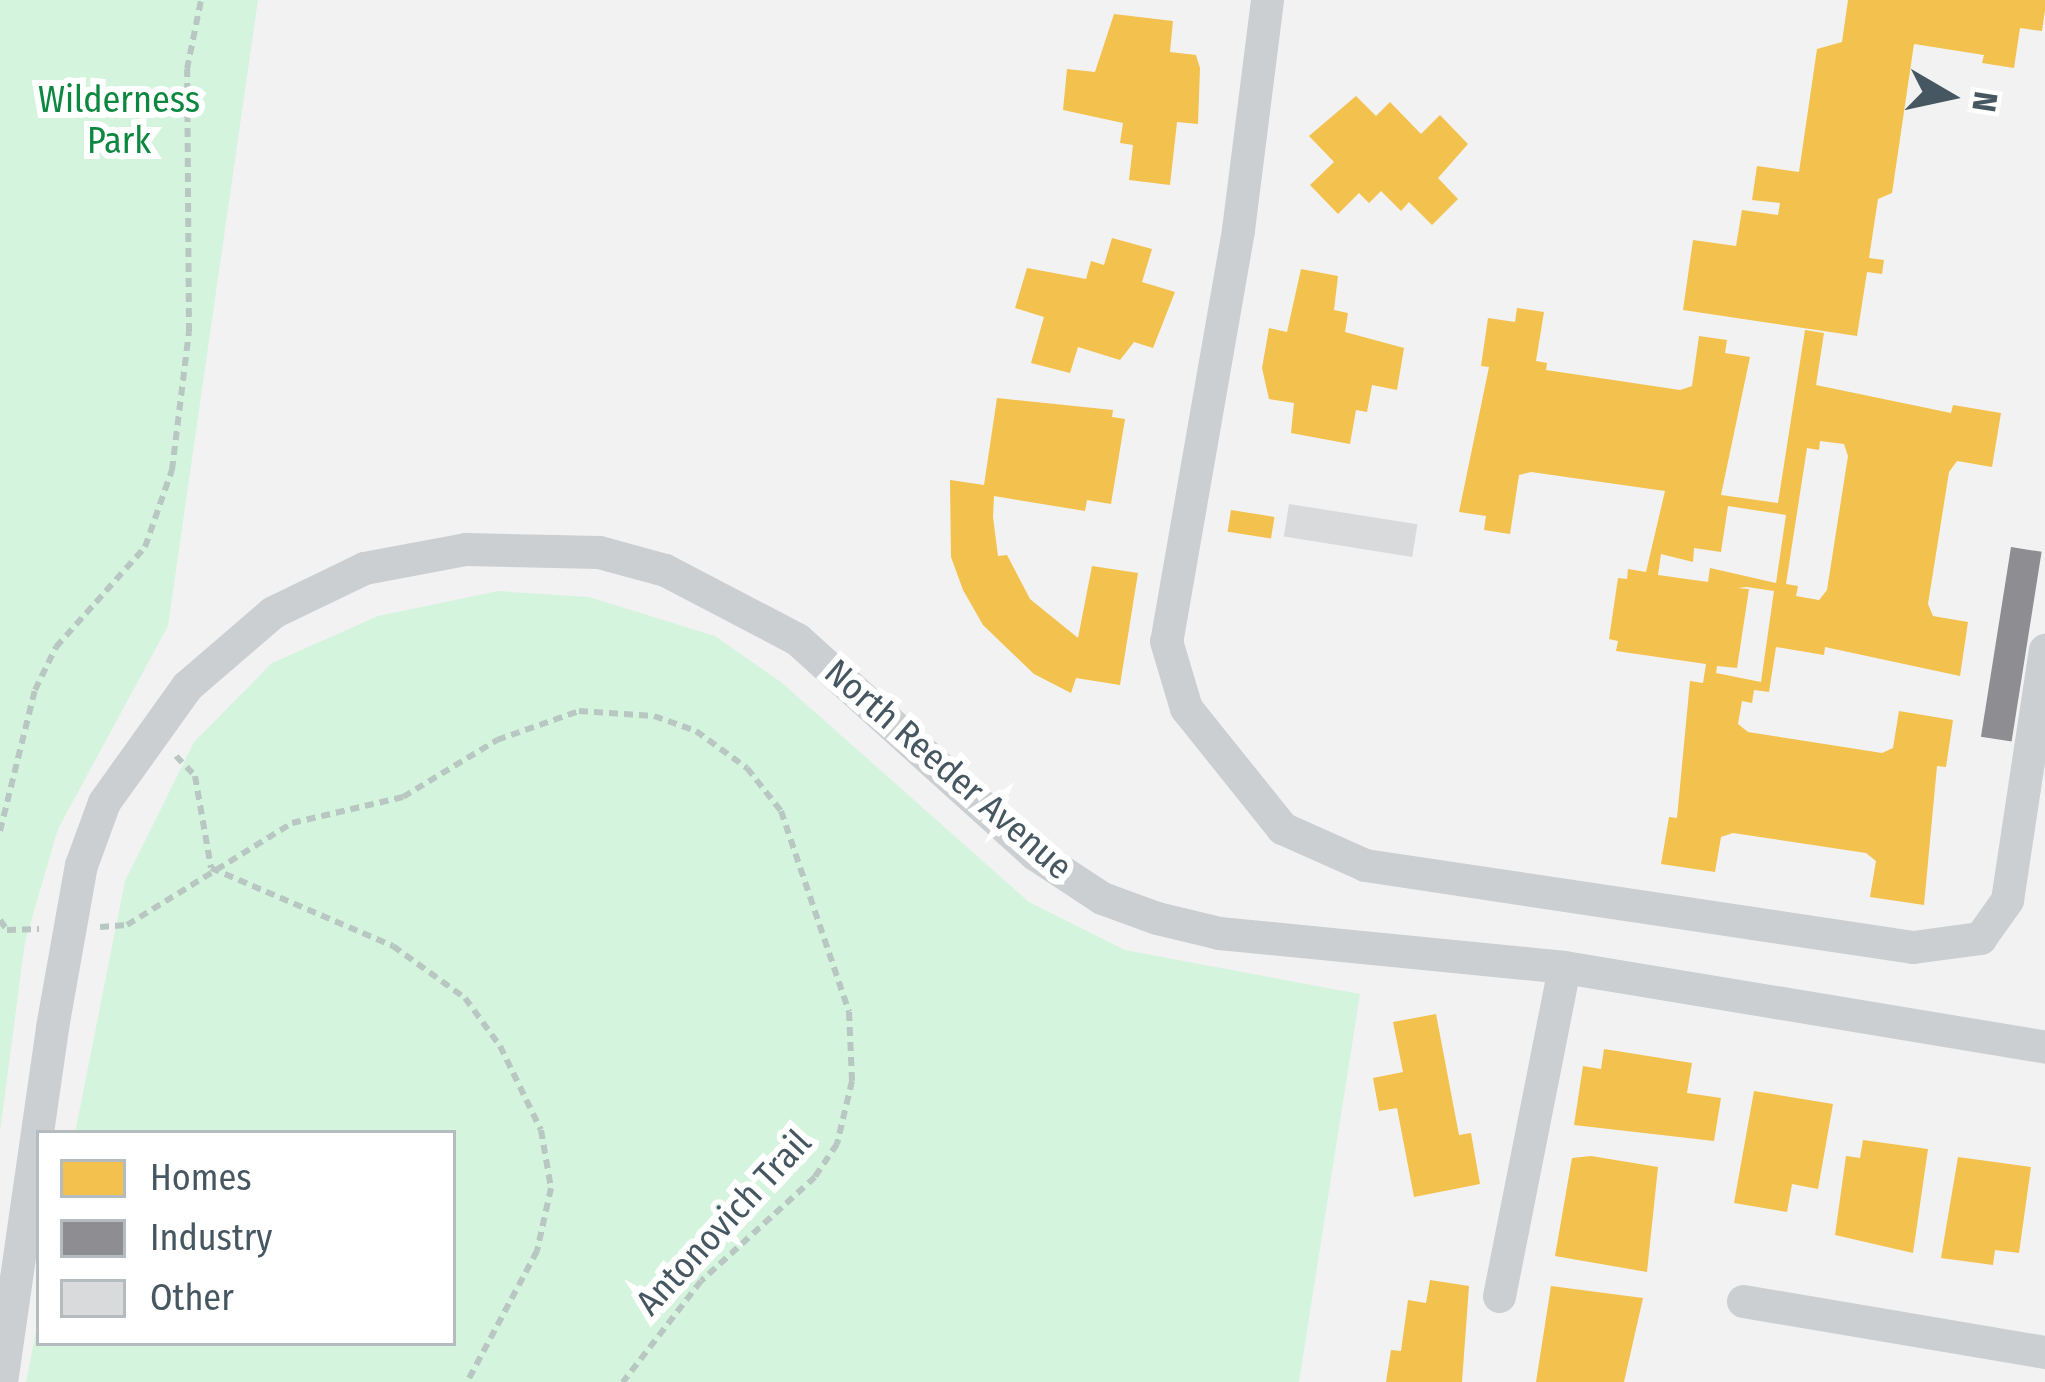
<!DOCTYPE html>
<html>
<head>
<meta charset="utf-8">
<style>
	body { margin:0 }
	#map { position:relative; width:2045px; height:1382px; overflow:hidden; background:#f3f2f2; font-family:"Fira Sans Condensed",sans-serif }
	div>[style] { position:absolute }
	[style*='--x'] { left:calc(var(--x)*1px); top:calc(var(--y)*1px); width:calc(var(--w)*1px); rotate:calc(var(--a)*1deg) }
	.green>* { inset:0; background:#d5f4de }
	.homes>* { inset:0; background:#f2c14e; transform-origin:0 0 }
	.industry>* { inset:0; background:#8d8d92; transform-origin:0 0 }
	.building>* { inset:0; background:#d8dadb; transform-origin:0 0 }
	.path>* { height:6px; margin-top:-3px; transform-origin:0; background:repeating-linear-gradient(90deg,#b8c7c1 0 9px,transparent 0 15px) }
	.minor>* { height:33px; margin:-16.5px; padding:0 16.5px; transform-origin:16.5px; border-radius:16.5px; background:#cbcfd2 }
	.minor-bridge>* { height:33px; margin:-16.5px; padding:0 16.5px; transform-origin:16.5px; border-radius:16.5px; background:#cbcfd2 }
	span { translate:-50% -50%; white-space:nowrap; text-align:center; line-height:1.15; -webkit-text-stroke:12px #fff; paint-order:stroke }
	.park-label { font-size:36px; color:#0c8740 }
	.street-label { font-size:36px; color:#465761 }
	.legend { position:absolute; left:36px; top:1130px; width:420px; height:216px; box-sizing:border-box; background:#fff; border:3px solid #b5bcc0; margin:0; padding:15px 21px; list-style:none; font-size:36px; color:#465761 }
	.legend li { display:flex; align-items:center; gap:24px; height:60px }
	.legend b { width:60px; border:3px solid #b5bcc0 }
	.north { position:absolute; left:1889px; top:36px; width:120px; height:120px; -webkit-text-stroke:9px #fff; paint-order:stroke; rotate:99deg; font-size:33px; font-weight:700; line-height:48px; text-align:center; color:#465761 }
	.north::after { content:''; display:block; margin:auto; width:42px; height:54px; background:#465761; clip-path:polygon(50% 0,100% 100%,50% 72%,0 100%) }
</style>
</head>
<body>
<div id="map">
	<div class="green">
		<div style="clip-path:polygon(0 0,258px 0,168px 626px,58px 829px,25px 942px,0 1132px)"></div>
		<div style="clip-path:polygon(498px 591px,589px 597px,715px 636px,781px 682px,1029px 902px,1125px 950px,1360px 994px,1299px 1382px,26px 1382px,39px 1316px,39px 1343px,453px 1343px,453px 1133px,75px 1133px,125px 881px,194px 742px,272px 663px,378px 616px)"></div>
	</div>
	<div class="homes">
		<div style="clip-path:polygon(1848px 0,2045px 0,2045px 10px,2042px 31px,2020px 28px,2014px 68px,1982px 63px,1984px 55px,1914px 44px,1892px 193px,1878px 199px,1869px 258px,1884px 260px,1882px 274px,1867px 272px,1857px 336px,1683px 310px,1693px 240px,1736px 246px,1742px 210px,1778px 215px,1780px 203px,1752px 200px,1757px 166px,1799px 172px,1817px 49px,1842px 42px)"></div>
		<div style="clip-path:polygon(1114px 14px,1173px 21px,1170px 52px,1196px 55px,1200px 68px,1198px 124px,1177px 122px,1170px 185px,1129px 180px,1133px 145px,1120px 143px,1123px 123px,1063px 110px,1067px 69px,1095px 72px)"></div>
		<div style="clip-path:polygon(1356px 96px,1376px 116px,1390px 102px,1421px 134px,1440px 115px,1468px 144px,1438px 178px,1458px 199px,1432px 225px,1409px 202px,1401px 211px,1381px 191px,1369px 203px,1359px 193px,1338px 214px,1310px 185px,1334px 162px,1309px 136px)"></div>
		<div style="clip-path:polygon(1112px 238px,1152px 249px,1142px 282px,1175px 292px,1153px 348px,1134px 342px,1120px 360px,1078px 347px,1070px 373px,1031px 363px,1044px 317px,1015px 308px,1027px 268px,1086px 279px,1091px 261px,1104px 265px)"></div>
		<div style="clip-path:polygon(1301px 269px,1338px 276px,1334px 310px,1348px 313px,1345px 332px,1404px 348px,1397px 390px,1372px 385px,1367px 412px,1356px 410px,1350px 444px,1291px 433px,1294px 403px,1269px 399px,1262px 368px,1269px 328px,1287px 332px)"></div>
		<div style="clip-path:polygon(evenodd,1517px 308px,1544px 312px,1536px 361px,1547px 363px,1546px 370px,1680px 390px,1692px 386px,1699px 336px,1727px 340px,1725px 353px,1750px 357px,1721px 495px,1778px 503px,1805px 330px,1824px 333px,1816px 385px,1951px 413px,1953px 405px,2001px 413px,1992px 467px,1957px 461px,1949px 472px,1928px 604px,1933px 616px,1968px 622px,1960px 676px,1825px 647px,1824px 655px,1776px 647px,1769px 692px,1754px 690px,1752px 703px,1742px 701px,1738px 724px,1748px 732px,1882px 753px,1893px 748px,1899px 711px,1953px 720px,1946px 767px,1937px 766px,1924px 905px,1870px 897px,1876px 861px,1866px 853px,1733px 833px,1721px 837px,1715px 872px,1661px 864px,1669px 817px,1677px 818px,1690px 681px,1703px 683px,1706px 664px,1616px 651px,1618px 641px,1609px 639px,1618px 578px,1627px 579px,1628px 569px,1646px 572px,1665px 491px,1531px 472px,1519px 475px,1510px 534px,1484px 530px,1486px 516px,1459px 512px,1489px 367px,1481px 366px,1488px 318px,1515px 322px,1517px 308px,1820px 441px,1844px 444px,1848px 456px,1827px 590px,1819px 600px,1796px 596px,1798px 586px,1786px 584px,1807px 448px,1819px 450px,1820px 441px,1517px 308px,1728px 506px,1786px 515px,1776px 583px,1710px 568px,1708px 582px,1658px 575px,1661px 554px,1693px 562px,1694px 548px,1721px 552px,1728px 506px,1517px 308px,1747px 587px,1774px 591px,1761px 682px,1716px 673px,1717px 666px,1737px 668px,1749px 589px,1738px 588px,1747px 587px)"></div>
		<div style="clip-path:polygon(997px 398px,1113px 410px,1112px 417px,1125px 419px,1111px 504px,1087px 500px,1085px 511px,994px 496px,993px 517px,998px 556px,1007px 555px,1030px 599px,1078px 638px,1092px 566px,1138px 573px,1120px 685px,1076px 678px,1071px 693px,1034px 674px,983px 625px,963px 590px,951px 557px,950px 480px,984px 485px)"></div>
		<div style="left:1231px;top:510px;width:44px;height:22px;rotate:9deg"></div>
		<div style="clip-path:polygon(1436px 1014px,1459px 1135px,1471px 1133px,1480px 1184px,1414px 1197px,1397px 1108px,1379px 1111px,1373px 1078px,1403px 1072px,1393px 1022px)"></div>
		<div style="clip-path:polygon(1604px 1049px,1692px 1063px,1687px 1093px,1721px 1098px,1714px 1141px,1574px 1125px,1583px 1066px,1601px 1069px)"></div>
		<div style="clip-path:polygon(1754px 1091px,1833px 1104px,1818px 1189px,1792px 1184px,1787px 1212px,1734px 1203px)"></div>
		<div style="clip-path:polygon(1863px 1140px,1928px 1149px,1913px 1253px,1835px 1235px,1846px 1156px,1860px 1158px)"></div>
		<div style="clip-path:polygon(1591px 1156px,1658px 1167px,1647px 1272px,1555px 1256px,1572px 1158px)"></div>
		<div style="clip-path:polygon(1958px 1157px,2031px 1167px,2019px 1253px,1995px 1250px,1993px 1265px,1941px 1258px)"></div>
		<div style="clip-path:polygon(1430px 1280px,1469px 1286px,1462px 1382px,1386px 1382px,1391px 1350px,1401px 1351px,1408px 1300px,1426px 1303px)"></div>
		<div style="clip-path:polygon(1551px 1286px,1643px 1298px,1624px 1382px,1536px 1382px)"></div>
	</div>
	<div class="industry">
		<div style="left:2011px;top:547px;width:31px;height:192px;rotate:9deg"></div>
	</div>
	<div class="building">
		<div style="left:1289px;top:504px;width:130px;height:33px;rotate:9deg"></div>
	</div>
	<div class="path">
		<div style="--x:176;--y:756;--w:28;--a:46"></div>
		<div style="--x:195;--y:776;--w:93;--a:80.1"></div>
		<div style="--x:211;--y:868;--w:198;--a:23.2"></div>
		<div style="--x:393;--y:946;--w:89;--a:35.8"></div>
		<div style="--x:465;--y:998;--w:59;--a:53.9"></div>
		<div style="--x:500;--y:1046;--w:93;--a:64"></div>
		<div style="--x:541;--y:1130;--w:59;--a:80.2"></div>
		<div style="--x:551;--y:1188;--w:65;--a:102.5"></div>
		<div style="--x:537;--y:1251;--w:149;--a:118.1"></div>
		<div style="--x:0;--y:831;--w:145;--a:-76.1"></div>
		<div style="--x:35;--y:690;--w:48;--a:-64"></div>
		<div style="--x:56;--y:647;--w:134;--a:-48.3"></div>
		<div style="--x:145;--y:547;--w:82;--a:-70.7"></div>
		<div style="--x:172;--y:470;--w:139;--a:-83"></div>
		<div style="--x:189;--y:332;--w:263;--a:-90.4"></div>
		<div style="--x:187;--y:69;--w:70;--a:-78.5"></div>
		<div style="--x:0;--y:920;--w:12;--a:55"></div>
		<div style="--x:7;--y:930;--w:32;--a:-2"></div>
		<div style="--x:100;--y:927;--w:27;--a:-4"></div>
		<div style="--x:127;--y:925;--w:194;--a:-31.7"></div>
		<div style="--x:292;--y:823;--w:114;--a:-13.2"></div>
		<div style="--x:403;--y:797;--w:110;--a:-31.2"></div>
		<div style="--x:497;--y:740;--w:87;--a:-19.5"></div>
		<div style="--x:579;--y:711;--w:75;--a:3.8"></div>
		<div style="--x:654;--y:716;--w:45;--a:19.7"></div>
		<div style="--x:696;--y:731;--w:63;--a:36"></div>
		<div style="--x:747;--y:768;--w:55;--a:51.7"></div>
		<div style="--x:781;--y:811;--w:212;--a:71.3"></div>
		<div style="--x:849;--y:1012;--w:69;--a:87.5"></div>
		<div style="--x:852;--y:1081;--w:65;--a:103.4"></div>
		<div style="--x:837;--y:1144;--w:40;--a:124"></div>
		<div style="--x:815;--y:1177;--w:154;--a:137.6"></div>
		<div style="--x:701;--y:1281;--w:128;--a:127.7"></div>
	</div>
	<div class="minor">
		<div style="--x:1267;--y:0;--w:232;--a:97.2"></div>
		<div style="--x:1238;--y:230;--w:417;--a:99.9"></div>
		<div style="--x:1166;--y:641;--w:70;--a:73.4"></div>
		<div style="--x:1186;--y:708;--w:154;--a:51.3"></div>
		<div style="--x:1282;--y:828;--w:91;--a:24"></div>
		<div style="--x:1365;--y:865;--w:554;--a:8.51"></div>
		<div style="--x:1913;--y:947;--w:68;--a:-7.7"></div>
		<div style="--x:1980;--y:938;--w:47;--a:-54.6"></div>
		<div style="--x:2007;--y:900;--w:253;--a:-81.4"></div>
		<div style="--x:81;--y:865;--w:67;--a:-69.9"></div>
		<div style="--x:104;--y:802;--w:143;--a:-54.4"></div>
		<div style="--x:187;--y:686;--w:113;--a:-40.7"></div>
		<div style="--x:273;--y:612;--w:101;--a:-25.8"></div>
		<div style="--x:364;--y:568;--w:104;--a:-10.6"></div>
		<div style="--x:466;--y:549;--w:133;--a:1.3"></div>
		<div style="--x:599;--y:552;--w:68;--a:15.3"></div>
		<div style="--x:665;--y:570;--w:149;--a:27.6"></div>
		<div style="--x:797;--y:639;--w:321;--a:42.1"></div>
		<div style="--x:1035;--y:854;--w:80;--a:33.3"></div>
		<div style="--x:1102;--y:898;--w:59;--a:20"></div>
		<div style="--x:1157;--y:918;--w:64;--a:13.6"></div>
		<div style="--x:1219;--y:933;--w:347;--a:5.6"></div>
		<div style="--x:1564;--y:967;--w:488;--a:9.4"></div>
		<div style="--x:1499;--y:1296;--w:335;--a:-78.8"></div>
		<div style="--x:1743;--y:1301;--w:306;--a:9.6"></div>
		<div style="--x:1;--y:1382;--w:359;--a:-81.8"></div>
	</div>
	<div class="minor-bridge">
		<div style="--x:52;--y:1027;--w:165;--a:-79.9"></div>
	</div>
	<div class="park-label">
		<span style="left:119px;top:121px">Wilderness<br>Park</span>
	</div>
	<div class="street-label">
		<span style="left:948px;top:770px;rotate:41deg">North Reeder Avenue</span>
		<span style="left:724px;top:1223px;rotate:-47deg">Antonovich Trail</span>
	</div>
	<ul class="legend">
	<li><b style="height:33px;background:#f2c14e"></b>Homes</li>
	<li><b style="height:33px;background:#8d8d92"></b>Industry</li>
	<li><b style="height:33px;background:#d8dadb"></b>Other</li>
	</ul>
	<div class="north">N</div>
</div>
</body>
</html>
